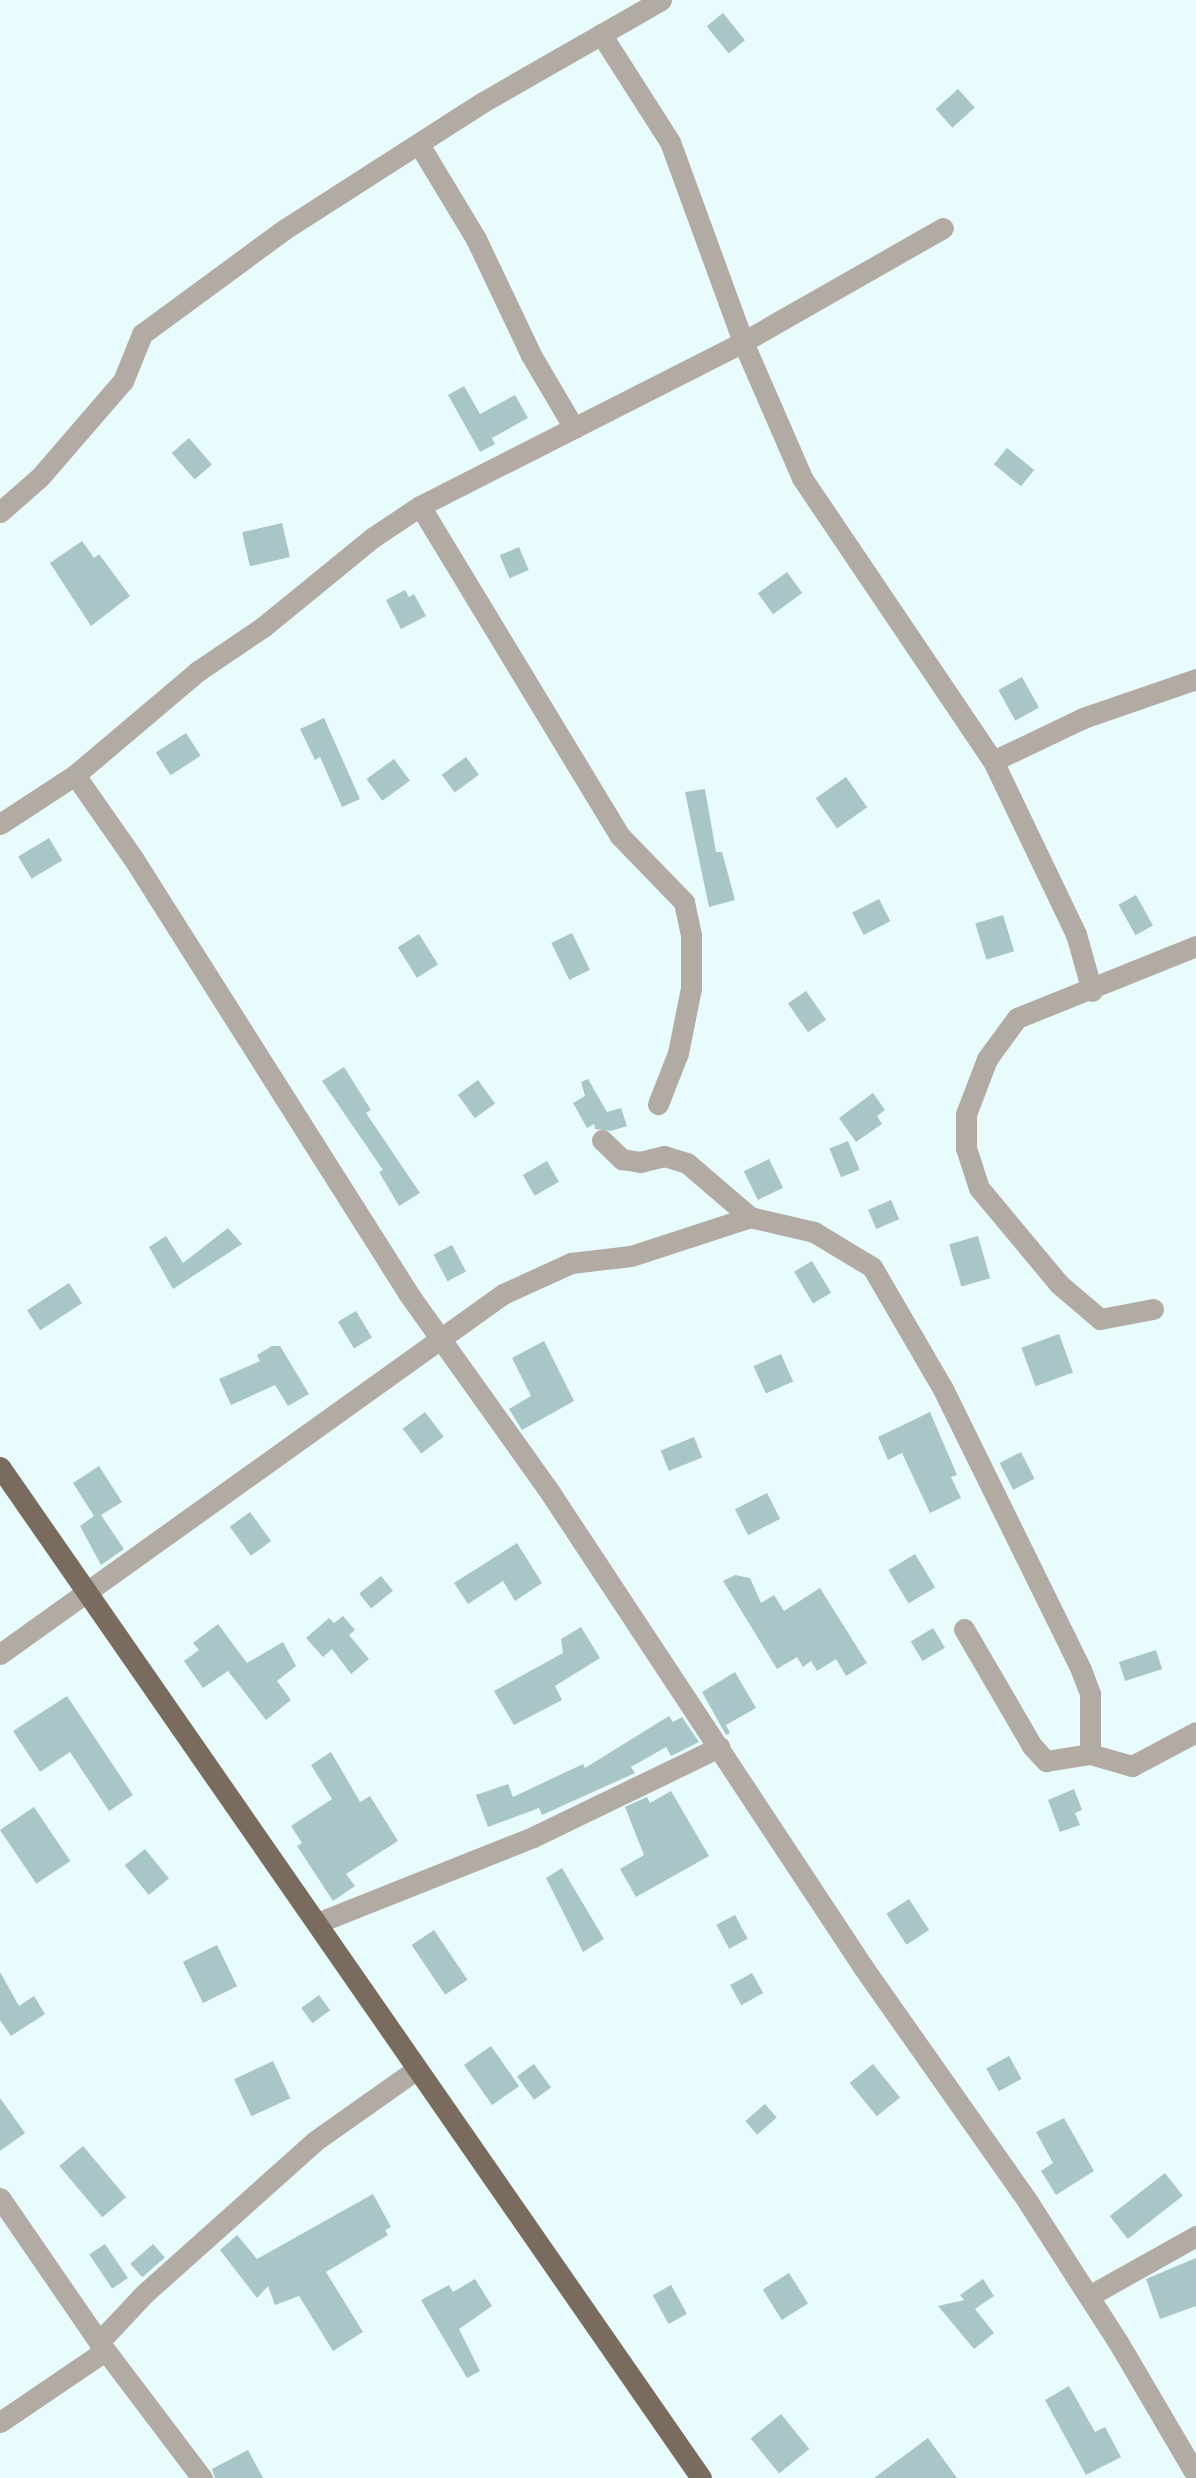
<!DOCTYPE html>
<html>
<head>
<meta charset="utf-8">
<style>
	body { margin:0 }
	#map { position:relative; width:1196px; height:2478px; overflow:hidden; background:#e9fcfd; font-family:"Source Serif 4",serif }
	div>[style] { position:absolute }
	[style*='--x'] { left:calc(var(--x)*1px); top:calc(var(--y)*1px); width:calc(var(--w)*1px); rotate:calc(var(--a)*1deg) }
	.building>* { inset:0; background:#a8c6c8; transform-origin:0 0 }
	.minor>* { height:21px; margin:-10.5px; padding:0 10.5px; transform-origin:10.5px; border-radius:10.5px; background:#b2aba3 }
	.major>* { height:21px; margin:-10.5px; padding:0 10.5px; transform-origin:10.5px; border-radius:10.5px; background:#796b5d }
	span { translate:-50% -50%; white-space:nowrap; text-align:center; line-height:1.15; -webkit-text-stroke:5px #fff; paint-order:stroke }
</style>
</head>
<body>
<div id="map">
	<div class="building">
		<div style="left:723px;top:13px;width:35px;height:21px;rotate:51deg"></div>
		<div style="left:958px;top:89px;width:25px;height:30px;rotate:48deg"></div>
		<div style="clip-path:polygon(464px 386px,480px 414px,515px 395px,528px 418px,492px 438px,495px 444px,480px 452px,448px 395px)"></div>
		<div style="left:189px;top:438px;width:35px;height:23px;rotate:49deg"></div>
		<div style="left:1007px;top:448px;width:35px;height:21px;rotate:39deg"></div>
		<div style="left:282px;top:523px;width:35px;height:41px;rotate:77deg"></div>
		<div style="clip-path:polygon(82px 541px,94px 558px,99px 554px,130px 596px,91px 626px,50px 563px)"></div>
		<div style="left:519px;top:547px;width:25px;height:21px;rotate:67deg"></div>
		<div style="left:787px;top:572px;width:26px;height:36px;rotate:54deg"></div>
		<div style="clip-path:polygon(405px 590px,409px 597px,414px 594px,426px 616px,401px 629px,386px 600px)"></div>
		<div style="left:1022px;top:677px;width:35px;height:27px;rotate:61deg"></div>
		<div style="clip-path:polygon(324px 718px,360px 799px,342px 807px,320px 757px,315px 760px,300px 729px)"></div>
		<div style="left:186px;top:733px;width:27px;height:36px;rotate:57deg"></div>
		<div style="left:466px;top:757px;width:22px;height:30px;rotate:54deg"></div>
		<div style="left:394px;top:759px;width:27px;height:34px;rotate:54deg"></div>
		<div style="left:846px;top:777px;width:37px;height:37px;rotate:55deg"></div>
		<div style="clip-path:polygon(705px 789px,716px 852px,722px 852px,735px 900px,709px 907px,685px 792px)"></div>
		<div style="left:49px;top:838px;width:26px;height:36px;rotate:59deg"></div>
		<div style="left:1136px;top:895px;width:35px;height:20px;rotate:61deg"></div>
		<div style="left:879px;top:899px;width:25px;height:30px;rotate:63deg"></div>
		<div style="left:1003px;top:915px;width:38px;height:29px;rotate:73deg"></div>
		<div style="left:572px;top:933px;width:41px;height:23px;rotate:64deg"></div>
		<div style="left:419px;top:934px;width:36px;height:25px;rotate:58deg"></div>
		<div style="left:806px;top:991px;width:35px;height:22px;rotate:55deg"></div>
		<div style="clip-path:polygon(344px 1067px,371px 1110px,366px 1113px,420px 1193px,399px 1206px,379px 1172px,383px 1170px,322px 1081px)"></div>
		<div style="clip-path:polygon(588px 1079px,607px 1112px,621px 1108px,627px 1126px,611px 1131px,595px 1129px,594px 1124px,587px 1128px,573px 1103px,585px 1096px,581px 1082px)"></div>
		<div style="left:478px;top:1080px;width:29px;height:25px;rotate:54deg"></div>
		<div style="clip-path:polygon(873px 1093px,885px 1110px,877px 1116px,882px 1124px,856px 1142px,839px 1118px)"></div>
		<div style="left:848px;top:1141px;width:31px;height:20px;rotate:68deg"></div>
		<div style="left:769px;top:1159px;width:32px;height:28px;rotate:64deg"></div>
		<div style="left:547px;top:1161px;width:24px;height:28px;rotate:60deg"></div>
		<div style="left:891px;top:1200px;width:21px;height:25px;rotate:67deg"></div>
		<div style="clip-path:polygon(228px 1228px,242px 1244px,173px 1289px,149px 1247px,166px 1236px,183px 1263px)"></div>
		<div style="left:978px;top:1236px;width:44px;height:30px;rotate:74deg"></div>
		<div style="left:452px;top:1245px;width:30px;height:21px;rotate:62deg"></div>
		<div style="left:812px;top:1261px;width:37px;height:21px;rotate:59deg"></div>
		<div style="left:69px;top:1283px;width:24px;height:50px;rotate:57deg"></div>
		<div style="left:356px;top:1311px;width:31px;height:21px;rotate:59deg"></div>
		<div style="left:1059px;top:1334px;width:41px;height:40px;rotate:70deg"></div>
		<div style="clip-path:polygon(544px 1341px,574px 1401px,522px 1430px,509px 1409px,531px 1396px,512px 1358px)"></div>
		<div style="clip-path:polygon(272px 1346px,280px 1346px,309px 1394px,288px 1406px,275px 1385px,231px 1405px,219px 1379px,260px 1361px,257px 1355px)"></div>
		<div style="left:781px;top:1354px;width:30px;height:30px;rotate:66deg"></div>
		<div style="left:425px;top:1412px;width:31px;height:28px;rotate:53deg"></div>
		<div style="clip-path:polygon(930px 1412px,957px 1475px,951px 1477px,961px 1498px,930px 1513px,902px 1453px,888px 1460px,878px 1437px)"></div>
		<div style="left:694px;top:1437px;width:22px;height:36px;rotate:68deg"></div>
		<div style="left:1021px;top:1452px;width:30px;height:24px;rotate:63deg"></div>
		<div style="clip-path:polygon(99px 1466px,122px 1502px,101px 1515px,124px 1549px,101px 1565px,80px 1526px,94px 1516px,73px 1483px)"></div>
		<div style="left:767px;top:1493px;width:29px;height:36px;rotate:63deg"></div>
		<div style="left:250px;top:1512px;width:36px;height:25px;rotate:54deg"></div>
		<div style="clip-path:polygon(517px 1543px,542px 1583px,515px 1601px,503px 1581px,468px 1604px,454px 1583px)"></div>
		<div style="left:915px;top:1554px;width:39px;height:31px;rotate:59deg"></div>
		<div style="clip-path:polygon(735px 1575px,750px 1578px,761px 1603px,774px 1595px,784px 1611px,820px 1588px,867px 1663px,846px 1676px,836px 1659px,817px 1671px,811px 1661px,803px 1667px,797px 1657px,777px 1669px,723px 1581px)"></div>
		<div style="left:381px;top:1576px;width:19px;height:28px;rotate:51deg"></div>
		<div style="clip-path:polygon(343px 1616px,355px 1630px,349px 1635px,369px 1659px,351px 1674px,332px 1649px,323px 1657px,306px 1638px,329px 1618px,334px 1623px)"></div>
		<div style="clip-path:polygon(218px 1624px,247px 1663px,283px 1642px,296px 1666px,277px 1681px,291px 1700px,266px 1720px,228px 1671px,203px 1688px,184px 1661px,199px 1650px,193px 1643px)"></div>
		<div style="clip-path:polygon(581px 1627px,600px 1658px,555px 1686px,562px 1700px,514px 1725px,494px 1691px,563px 1653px,561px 1639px)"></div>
		<div style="left:933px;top:1628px;width:23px;height:26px;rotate:59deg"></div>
		<div style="left:1156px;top:1650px;width:20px;height:39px;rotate:72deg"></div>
		<div style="clip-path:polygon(735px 1672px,756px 1708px,726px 1725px,730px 1733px,726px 1735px,702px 1692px)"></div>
		<div style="clip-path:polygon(67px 1696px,133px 1795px,109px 1811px,70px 1752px,40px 1772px,13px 1731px)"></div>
		<div style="clip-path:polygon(669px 1716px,673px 1722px,682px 1717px,699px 1742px,671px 1756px,666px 1747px,631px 1767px,635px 1773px,542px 1815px,539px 1808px,488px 1827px,476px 1795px,508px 1784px,513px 1797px,583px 1764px,585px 1768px)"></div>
		<div style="clip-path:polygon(331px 1752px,360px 1802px,370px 1796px,398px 1841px,346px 1874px,355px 1886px,333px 1901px,297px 1846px,302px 1843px,291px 1826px,332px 1799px,311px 1765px)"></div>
		<div style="clip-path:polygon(1074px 1789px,1082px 1810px,1075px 1813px,1080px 1825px,1060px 1832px,1048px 1800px)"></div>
		<div style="clip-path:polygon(671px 1791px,709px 1856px,636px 1897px,620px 1869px,644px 1855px,625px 1807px,647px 1797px,650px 1803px)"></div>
		<div style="left:34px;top:1807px;width:65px;height:41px;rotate:56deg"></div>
		<div style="left:145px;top:1849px;width:38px;height:26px;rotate:51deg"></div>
		<div style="clip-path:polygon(562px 1868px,604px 1939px,583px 1952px,546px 1878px)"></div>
		<div style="left:909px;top:1899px;width:37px;height:27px;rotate:57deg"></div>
		<div style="left:735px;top:1915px;width:27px;height:21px;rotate:62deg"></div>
		<div style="left:434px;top:1930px;width:60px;height:27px;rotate:56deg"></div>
		<div style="left:217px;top:1945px;width:46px;height:38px;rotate:64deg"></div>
		<div style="clip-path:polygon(0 1972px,19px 2006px,34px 1996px,45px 2014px,11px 2036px,0 2020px)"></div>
		<div style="left:752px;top:1973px;width:23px;height:25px;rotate:61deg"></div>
		<div style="left:319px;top:1995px;width:19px;height:22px;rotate:54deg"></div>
		<div style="left:491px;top:2046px;width:49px;height:33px;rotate:55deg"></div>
		<div style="left:1009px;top:2056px;width:26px;height:26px;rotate:61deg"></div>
		<div style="left:273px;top:2061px;width:41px;height:43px;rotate:65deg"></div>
		<div style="left:534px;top:2064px;width:29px;height:21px;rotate:54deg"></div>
		<div style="left:873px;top:2064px;width:43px;height:30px;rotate:51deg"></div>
		<div style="clip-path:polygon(0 2098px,25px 2133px,0 2151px)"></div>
		<div style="left:765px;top:2104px;width:18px;height:26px;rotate:49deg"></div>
		<div style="clip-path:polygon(1064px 2118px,1094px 2171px,1056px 2195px,1041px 2171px,1053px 2163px,1036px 2132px)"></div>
		<div style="left:83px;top:2146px;width:67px;height:31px;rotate:50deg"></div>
		<div style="left:1165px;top:2173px;width:29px;height:70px;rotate:52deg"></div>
		<div style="clip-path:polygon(373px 2194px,391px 2227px,385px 2230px,388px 2235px,326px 2272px,363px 2332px,333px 2351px,299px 2296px,275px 2305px,268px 2286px,257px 2298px,220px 2250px,237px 2235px,257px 2259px)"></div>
		<div style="left:105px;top:2244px;width:41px;height:19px;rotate:56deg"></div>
		<div style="left:153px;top:2244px;width:18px;height:30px;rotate:49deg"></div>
		<div style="clip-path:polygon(1196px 2258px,1196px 2306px,1160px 2319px,1146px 2279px)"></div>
		<div style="left:789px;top:2273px;width:36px;height:31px;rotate:58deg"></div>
		<div style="clip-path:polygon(475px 2279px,492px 2306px,459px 2329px,480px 2371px,467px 2378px,421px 2300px,449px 2285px,453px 2292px)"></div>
		<div style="clip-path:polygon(983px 2279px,994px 2296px,975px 2309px,994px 2333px,974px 2349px,938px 2306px,964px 2300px,960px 2295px)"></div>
		<div style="left:671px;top:2285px;width:33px;height:21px;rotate:61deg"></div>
		<div style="clip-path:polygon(1069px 2386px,1095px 2432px,1105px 2427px,1121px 2457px,1086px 2475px,1045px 2400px)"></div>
		<div style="left:781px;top:2414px;width:45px;height:39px;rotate:51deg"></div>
		<div style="clip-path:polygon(928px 2438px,957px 2478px,874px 2478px)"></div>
		<div style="clip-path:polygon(248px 2450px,263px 2478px,215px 2478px,212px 2469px)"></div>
	</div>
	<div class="minor">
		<div style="--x:601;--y:34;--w:128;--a:57.4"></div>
		<div style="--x:670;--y:142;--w:213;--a:69.9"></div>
		<div style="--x:743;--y:342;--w:148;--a:66.5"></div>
		<div style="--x:802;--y:478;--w:341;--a:56"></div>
		<div style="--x:993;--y:761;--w:192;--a:64.4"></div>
		<div style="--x:1076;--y:934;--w:59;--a:74.3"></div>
		<div style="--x:420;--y:146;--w:109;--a:58.9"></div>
		<div style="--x:476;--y:239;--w:128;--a:64.6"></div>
		<div style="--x:531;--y:355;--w:85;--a:59.5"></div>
		<div style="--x:420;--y:506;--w:386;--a:58.8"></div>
		<div style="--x:620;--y:836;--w:92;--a:45.9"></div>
		<div style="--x:684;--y:902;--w:34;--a:78"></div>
		<div style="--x:691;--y:935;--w:53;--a:90"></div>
		<div style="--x:691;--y:988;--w:66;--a:101.3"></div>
		<div style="--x:678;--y:1053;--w:55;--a:111.4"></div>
		<div style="--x:0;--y:512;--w:53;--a:-41.2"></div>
		<div style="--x:40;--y:477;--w:127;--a:-49.2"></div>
		<div style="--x:123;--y:381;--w:51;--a:-68"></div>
		<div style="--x:142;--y:334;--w:177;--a:-36.3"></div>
		<div style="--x:285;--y:229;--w:235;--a:-32.7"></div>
		<div style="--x:483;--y:102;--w:205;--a:-29.8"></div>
		<div style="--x:993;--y:761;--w:100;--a:-25.5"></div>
		<div style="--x:1083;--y:718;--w:120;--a:-19"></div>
		<div style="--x:75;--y:775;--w:101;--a:55.1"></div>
		<div style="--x:133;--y:858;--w:518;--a:57.69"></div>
		<div style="--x:410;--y:1296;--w:243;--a:54.5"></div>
		<div style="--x:551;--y:1494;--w:567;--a:56.59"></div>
		<div style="--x:863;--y:1967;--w:287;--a:54.9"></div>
		<div style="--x:1028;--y:2202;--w:166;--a:57.3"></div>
		<div style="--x:1118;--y:2342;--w:154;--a:59.6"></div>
		<div style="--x:0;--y:824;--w:90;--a:-33.2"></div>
		<div style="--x:75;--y:775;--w:161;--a:-40.2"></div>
		<div style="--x:198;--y:671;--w:78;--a:-34.1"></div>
		<div style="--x:263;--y:627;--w:141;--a:-39.2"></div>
		<div style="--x:372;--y:538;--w:58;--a:-33.7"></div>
		<div style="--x:420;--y:506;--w:362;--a:-26.9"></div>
		<div style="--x:743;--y:342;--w:230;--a:-29.7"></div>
		<div style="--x:602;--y:1140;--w:28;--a:44"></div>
		<div style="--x:622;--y:1159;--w:18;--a:9"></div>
		<div style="--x:640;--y:1162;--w:25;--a:-14"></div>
		<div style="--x:664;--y:1156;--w:24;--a:17"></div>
		<div style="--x:687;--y:1163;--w:83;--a:40.6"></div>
		<div style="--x:1153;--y:1309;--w:54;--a:169.3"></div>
		<div style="--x:1100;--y:1319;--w:54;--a:-139.5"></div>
		<div style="--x:1059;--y:1284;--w:125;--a:-129.8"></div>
		<div style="--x:979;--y:1188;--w:42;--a:-108"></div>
		<div style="--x:966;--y:1148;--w:34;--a:-90"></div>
		<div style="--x:966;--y:1114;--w:59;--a:-69.1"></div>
		<div style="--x:987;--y:1059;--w:51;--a:-53.8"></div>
		<div style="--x:1017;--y:1018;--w:193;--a:-21.9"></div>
		<div style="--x:964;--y:1629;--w:135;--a:59.8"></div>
		<div style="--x:1032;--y:1746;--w:21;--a:47"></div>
		<div style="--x:1046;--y:1761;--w:45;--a:-9"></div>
		<div style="--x:1090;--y:1754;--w:44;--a:15.9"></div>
		<div style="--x:1132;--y:1766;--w:72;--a:-28"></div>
		<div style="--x:0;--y:1654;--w:619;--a:-35.59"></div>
		<div style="--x:503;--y:1294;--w:75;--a:-24.5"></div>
		<div style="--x:571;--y:1263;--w:60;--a:-6.7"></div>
		<div style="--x:631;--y:1256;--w:125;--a:-18.1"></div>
		<div style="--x:750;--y:1217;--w:66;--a:13.2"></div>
		<div style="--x:814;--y:1232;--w:68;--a:31.1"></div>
		<div style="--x:872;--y:1267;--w:141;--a:59.8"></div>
		<div style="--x:943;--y:1389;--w:313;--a:63.8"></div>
		<div style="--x:1081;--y:1670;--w:26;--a:69"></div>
		<div style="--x:1090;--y:1694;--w:60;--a:90"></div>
		<div style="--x:317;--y:1923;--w:232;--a:-21.7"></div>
		<div style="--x:533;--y:1837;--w:207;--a:-25.8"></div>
		<div style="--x:0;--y:2198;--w:175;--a:55.5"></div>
		<div style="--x:99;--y:2342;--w:171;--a:52.9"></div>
		<div style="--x:1089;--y:2296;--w:123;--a:-29.3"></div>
		<div style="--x:99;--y:2342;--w:66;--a:-46.8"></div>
		<div style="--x:144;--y:2294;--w:229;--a:-41.8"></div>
		<div style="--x:315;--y:2141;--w:125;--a:-35.2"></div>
		<div style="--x:0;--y:2422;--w:127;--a:-34.1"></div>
	</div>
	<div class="major">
		<div style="--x:0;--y:1467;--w:1230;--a:55.26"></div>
	</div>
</div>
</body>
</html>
